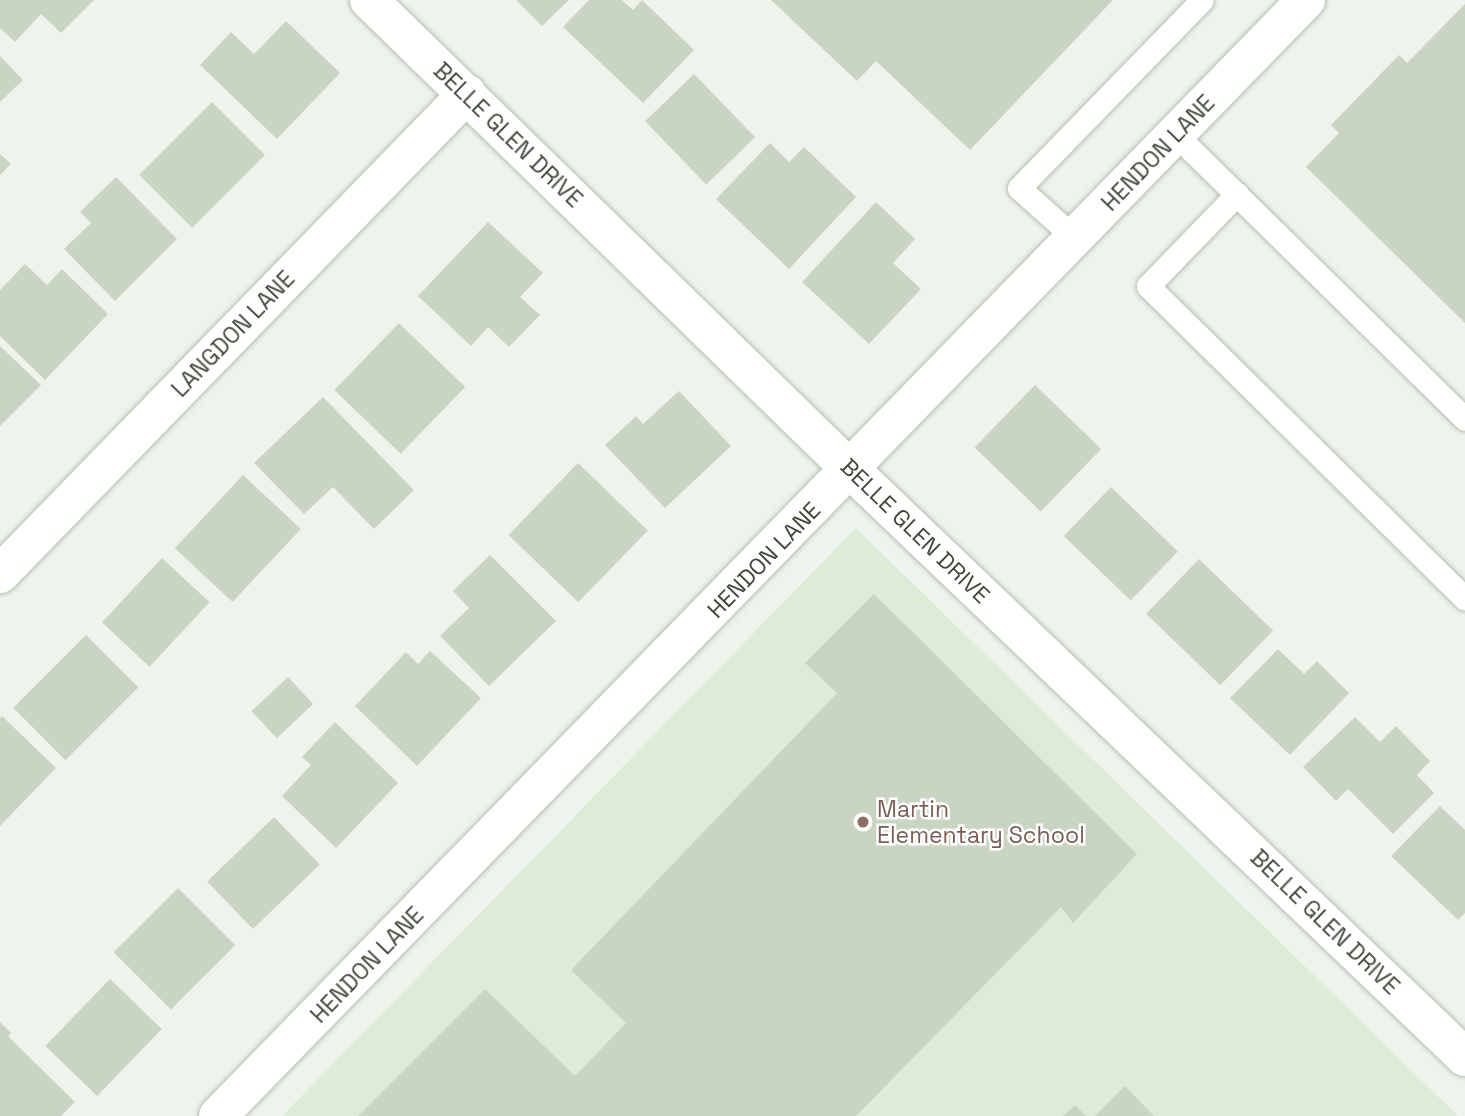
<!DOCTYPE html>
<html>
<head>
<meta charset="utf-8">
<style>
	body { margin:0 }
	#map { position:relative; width:1465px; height:1116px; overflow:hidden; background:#eef4ec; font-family:"Space Grotesk",sans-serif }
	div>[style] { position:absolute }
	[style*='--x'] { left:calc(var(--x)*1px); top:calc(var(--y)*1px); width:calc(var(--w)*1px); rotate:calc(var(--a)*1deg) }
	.education>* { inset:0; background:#ddecd7 }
	.building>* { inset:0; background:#c9d5c2; transform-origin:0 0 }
	.roads { filter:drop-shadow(0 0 2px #b5bfaf) drop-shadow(0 0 2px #b5bfaf) }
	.service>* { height:23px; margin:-11.5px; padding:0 11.5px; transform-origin:11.5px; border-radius:11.5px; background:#fff }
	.minor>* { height:38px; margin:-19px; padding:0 19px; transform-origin:19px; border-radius:19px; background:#fff }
	.dots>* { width:19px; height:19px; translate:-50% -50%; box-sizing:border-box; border:4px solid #fff; border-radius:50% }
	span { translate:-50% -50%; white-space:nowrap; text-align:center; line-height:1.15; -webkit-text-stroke:5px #fff; paint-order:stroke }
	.street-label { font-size:23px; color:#3f483a }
	.education-label { font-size:23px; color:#785e54 }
	.left { translate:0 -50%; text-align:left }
</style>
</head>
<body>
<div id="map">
	<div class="education">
		<div style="clip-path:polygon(856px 528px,1458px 1116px,282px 1116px)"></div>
	</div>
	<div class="building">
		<div style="clip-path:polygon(0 0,94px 0,61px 33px,41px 14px,15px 42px,0 28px)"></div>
		<div style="clip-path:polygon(516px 0,569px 0,542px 26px)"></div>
		<div style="clip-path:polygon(589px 0,622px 0,633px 10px,642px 0,694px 50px,643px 103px,563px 27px)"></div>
		<div style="clip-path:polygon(771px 0,1113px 0,970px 150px,876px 61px,857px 81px)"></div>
		<div style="clip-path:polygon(1465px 4px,1465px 323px,1306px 167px,1339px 133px,1331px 125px,1399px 55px,1407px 63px)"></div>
		<div style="clip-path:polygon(286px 21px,340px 73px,277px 139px,200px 65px,231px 32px,254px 54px)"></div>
		<div style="clip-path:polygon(0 56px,23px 80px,0 102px)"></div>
		<div style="left:694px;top:74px;width:88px;height:68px;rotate:46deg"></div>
		<div style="left:212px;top:102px;width:75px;height:103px;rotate:45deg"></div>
		<div style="clip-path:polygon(770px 143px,789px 162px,804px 147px,856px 197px,789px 269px,716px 199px)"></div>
		<div style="clip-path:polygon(0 154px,11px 164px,0 175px)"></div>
		<div style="clip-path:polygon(116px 177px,177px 239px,115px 301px,64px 249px,91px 223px,80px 212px)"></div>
		<div style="clip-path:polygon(876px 202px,915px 239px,893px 263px,921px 289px,869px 344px,802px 282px)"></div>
		<div style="clip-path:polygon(488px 222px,543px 273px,520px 297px,540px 315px,509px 347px,488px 327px,471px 346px,418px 296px)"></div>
		<div style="clip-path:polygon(25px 264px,47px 285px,62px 269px,108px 314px,45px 380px,0 336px,0 290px)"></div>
		<div style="left:399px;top:323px;width:92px;height:93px;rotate:44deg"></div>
		<div style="clip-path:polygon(0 346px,41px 385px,0 426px)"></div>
		<div style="left:1035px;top:385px;width:92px;height:87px;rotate:44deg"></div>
		<div style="clip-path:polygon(679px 391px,731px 446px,665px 508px,605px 445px,636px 416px,643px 424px)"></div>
		<div style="clip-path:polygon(323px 397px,414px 490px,374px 529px,333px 487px,304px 514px,254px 463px)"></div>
		<div style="left:578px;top:463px;width:97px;height:100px;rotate:44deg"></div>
		<div style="left:243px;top:475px;width:79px;height:100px;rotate:43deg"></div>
		<div style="left:1111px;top:487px;width:93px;height:68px;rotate:44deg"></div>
		<div style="clip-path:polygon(490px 555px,556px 621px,489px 686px,440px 636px,469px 608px,453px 591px)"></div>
		<div style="left:162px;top:558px;width:65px;height:88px;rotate:43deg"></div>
		<div style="left:1199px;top:559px;width:103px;height:76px;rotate:44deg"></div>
		<div style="clip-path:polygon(874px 594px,1137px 854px,1073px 923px,1061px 907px,856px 1116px,358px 1116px,485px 989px,575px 1076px,626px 1023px,571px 970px,837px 693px,805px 663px)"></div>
		<div style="left:86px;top:635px;width:74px;height:103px;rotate:45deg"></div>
		<div style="clip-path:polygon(1278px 649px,1304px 674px,1317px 661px,1349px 693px,1290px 755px,1230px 698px)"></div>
		<div style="clip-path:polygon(430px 651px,481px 698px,417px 766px,355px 706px,406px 652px,418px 664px)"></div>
		<div style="left:288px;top:677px;width:37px;height:50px;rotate:47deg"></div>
		<div style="clip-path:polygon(2px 716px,56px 768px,0 826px,0 718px)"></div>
		<div style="clip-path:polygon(1355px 717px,1380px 742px,1396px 726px,1430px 761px,1417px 775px,1434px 793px,1393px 834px,1348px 789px,1336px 801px,1303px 767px)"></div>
		<div style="clip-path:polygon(335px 722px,398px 783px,336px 848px,282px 796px,311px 765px,302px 757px)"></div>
		<div style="clip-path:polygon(1440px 806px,1465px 830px,1465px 913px,1458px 920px,1391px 856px)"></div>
		<div style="left:274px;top:817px;width:66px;height:93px;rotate:46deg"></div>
		<div style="left:178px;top:888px;width:81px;height:91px;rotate:45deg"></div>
		<div style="left:110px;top:979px;width:72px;height:93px;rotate:44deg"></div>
		<div style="clip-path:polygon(0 1022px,11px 1033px,8px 1036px,75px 1102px,61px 1116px,0 1116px)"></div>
		<div style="clip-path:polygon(1125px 1086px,1154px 1116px,1095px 1116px)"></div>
		<div style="clip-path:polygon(1075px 1105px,1086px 1116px,1063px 1116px)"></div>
	</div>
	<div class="roads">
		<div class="service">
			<div style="--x:1176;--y:135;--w:405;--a:44.5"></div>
			<div style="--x:1237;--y:194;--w:128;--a:134.1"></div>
			<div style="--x:1148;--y:286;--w:445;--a:44.6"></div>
			<div style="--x:1076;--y:239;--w:76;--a:-138.2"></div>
			<div style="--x:1019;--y:188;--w:262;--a:-45.8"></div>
		</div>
		<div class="minor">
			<div style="--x:369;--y:0;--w:675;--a:44.28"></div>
			<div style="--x:852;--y:471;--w:848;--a:43.71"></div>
			<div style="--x:0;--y:574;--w:670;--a:-45.79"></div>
			<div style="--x:218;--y:1116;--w:1559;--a:-45.73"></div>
		</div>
	</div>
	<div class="dots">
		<div style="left:863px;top:822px;background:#8d6e63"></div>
	</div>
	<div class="street-label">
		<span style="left:508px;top:135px;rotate:44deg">BELLE GLEN DRIVE</span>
		<span style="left:1158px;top:153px;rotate:-46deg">HENDON LANE</span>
		<span style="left:233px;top:334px;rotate:-46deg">LANGDON LANE</span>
		<span style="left:915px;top:531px;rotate:44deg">BELLE GLEN DRIVE</span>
		<span style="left:764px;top:560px;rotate:-46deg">HENDON LANE</span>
		<span style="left:1325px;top:922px;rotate:44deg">BELLE GLEN DRIVE</span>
		<span style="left:367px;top:965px;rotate:-46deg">HENDON LANE</span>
	</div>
	<div class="education-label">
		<span class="left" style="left:877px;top:822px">Martin<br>Elementary School</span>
	</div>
</div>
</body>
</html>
